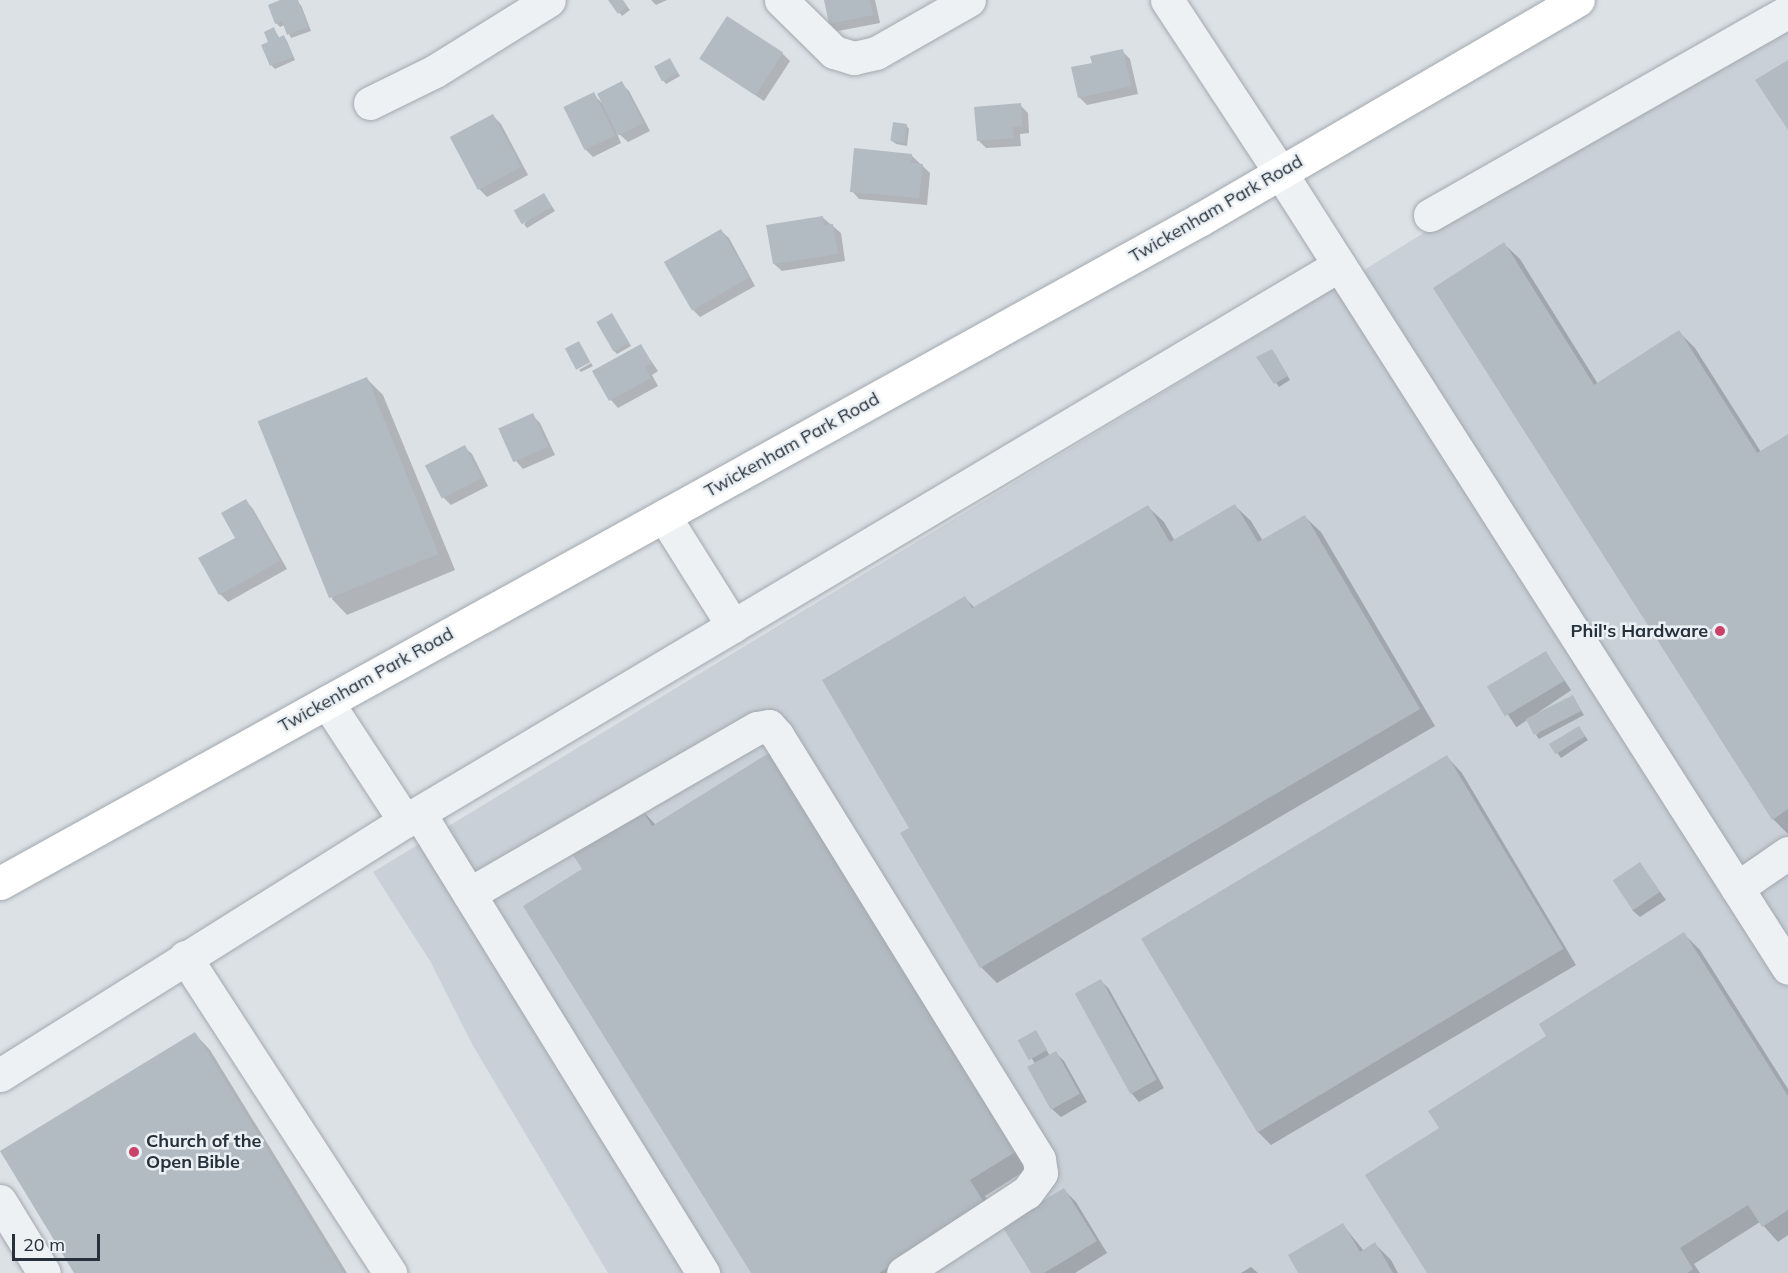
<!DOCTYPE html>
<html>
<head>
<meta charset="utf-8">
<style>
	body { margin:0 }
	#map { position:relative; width:1788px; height:1273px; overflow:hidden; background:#dce1e6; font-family:Mulish,sans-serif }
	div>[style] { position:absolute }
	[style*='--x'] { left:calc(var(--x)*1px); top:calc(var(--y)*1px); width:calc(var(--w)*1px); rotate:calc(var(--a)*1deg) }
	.built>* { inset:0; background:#cad0d7 }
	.shadow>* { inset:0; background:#0003; transform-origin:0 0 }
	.building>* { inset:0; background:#b3bbc2; transform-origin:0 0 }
	.roads { filter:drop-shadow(0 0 2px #a2a9af) drop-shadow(0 0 2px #a2a9af) }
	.minor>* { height:33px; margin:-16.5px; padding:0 16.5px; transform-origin:16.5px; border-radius:16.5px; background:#eef1f4 }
	.major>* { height:33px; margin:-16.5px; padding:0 16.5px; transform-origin:16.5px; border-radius:16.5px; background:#fff }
	.dots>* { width:16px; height:16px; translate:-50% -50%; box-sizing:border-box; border:3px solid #ebf0f4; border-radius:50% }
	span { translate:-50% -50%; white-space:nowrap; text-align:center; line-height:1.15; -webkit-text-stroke:5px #ebf0f4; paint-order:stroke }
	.street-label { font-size:18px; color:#26313b }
	.poi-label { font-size:18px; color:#26313b; font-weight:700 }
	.right { translate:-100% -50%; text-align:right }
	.left { translate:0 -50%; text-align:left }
	.scale { position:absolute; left:12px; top:1234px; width:88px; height:27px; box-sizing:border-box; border:3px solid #26313b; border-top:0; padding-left:8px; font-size:18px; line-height:21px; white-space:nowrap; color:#26313b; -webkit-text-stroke:4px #ebf0f4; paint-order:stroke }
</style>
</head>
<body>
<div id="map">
	<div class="built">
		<div style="clip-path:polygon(1788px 6px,1788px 1273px,608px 1273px,472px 1044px,430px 961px,373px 872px,1348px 280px)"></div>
	</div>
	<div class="shadow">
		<div style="clip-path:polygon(285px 0,293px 0,301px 5px,311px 31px,291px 38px,285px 25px,280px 27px,276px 23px)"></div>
		<div style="clip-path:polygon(610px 0,622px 0,630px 10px,622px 16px)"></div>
		<div style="clip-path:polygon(651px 0,667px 0,656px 5px)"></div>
		<div style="clip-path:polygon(825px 0,875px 0,880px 23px,838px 31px,830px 24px)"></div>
		<div style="clip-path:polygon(274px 29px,280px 39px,284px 37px,287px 41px,295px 60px,275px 69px,271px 65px,270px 43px)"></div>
		<div style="clip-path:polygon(1122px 51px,1130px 59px,1138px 94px,1087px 105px,1079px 97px,1094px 64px)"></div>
		<div style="clip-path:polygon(782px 53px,790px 61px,764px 101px,701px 59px)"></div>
		<div style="clip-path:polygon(670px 60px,680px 76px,666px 84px,663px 80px)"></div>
		<div style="clip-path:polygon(621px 83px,629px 91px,650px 131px,628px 142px,616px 131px,621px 143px,593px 157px,585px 149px,593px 94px,604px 105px)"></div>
		<div style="clip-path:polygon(1020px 105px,1028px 113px,1029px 133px,1020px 134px,1021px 146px,986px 148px,978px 140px)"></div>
		<div style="clip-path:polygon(493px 116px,501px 124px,528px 175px,487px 197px,479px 189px)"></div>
		<div style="clip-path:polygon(906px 125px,909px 129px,907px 146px,896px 144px,892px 141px)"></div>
		<div style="clip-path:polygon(911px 155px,930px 173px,927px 205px,859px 199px,852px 191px)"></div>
		<div style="clip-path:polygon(547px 199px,555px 211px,527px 228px,524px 224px)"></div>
		<div style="clip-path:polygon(822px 217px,841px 233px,845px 261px,782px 271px,774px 264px)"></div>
		<div style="clip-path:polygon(721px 231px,729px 238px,755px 286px,700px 317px,692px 309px)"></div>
		<div style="clip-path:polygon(1504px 244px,1520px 259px,1598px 384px,1679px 332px,1695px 348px,1761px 452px,1788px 436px,1788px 834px,1773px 819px,1436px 289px)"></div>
		<div style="clip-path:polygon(612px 315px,631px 346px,617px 354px,614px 351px)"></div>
		<div style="clip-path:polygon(641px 346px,658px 371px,652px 375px,658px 386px,618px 408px,611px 400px)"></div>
		<div style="clip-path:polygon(1275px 354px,1290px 380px,1279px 387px,1258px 358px)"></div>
		<div style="clip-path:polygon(591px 363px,593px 366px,581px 372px,579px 370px)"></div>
		<div style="clip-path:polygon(367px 379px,383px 395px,455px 570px,347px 615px,332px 599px)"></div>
		<div style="clip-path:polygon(532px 415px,540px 423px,555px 455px,523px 469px,516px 461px,501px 429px)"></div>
		<div style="clip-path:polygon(464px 447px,472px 454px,488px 486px,451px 505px,443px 497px)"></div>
		<div style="clip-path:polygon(246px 501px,253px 509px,287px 569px,228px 602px,220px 594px)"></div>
		<div style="clip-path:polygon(1235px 506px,1251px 521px,1263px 541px,1305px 517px,1321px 532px,1435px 726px,997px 983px,982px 968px,902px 834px,911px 828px,965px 598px,975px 608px,1148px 507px,1164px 522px,1175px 541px)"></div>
		<div style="left:1546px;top:653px;width:45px;height:66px;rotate:56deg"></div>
		<div style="clip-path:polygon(1573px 697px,1584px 715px,1539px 739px,1536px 735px)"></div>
		<div style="clip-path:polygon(1582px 732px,1588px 740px,1561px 758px,1552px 746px)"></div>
		<div style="clip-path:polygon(1447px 757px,1462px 773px,1576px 965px,1271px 1145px,1256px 1130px)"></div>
		<div style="clip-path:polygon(639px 807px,656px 825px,1042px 1160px,985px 1196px,1001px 1222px,919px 1273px,753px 1273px,584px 870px)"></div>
		<div style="clip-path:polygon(1640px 864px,1666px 900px,1640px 917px,1632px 910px)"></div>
		<div style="clip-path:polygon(1684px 934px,1700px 950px,1788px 1089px,1788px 1235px,1778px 1242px,1760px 1222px,1694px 1264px,1700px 1273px,1428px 1273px,1548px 1036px)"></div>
		<div style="clip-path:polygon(1101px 981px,1109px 989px,1164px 1088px,1139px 1102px,1132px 1094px)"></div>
		<div style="clip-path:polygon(1036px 1032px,1050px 1056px,1056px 1053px,1064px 1061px,1087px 1102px,1061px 1117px,1053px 1110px,1030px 1068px,1036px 1065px,1020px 1041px)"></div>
		<div style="clip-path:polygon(195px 1034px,210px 1050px,347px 1273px,75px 1273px)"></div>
		<div style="clip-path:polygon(1064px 1190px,1076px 1202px,1107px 1253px,1075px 1273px,1033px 1273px)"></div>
		<div style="clip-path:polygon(1343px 1225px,1364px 1251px,1375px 1244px,1391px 1260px,1398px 1273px,1300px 1273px)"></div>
		<div style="clip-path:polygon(1251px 1267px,1258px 1273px,1241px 1273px)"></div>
	</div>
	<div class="building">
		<div style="clip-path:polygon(280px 0,298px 0,308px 27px,287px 35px,282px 21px,275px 24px,268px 5px)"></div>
		<div style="clip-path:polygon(608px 0,623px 0,627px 6px,618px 14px)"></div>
		<div style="clip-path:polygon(824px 0,870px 0,873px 15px,829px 24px)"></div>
		<div style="left:727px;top:16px;width:67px;height:51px;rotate:33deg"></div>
		<div style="clip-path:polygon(274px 27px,278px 38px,284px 35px,293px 57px,270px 66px,261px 45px,268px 42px,264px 32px)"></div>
		<div style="clip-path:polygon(1123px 49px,1131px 86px,1078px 98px,1071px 67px,1092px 63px,1090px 56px)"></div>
		<div style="left:670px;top:58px;width:17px;height:18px;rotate:62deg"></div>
		<div style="clip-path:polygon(1788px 60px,1788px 130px,1755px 80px)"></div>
		<div style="left:622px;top:81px;width:47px;height:28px;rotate:63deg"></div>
		<div style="left:594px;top:92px;width:48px;height:34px;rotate:64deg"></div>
		<div style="clip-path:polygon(1021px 103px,1022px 126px,1013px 127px,1014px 138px,977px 141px,974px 107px)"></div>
		<div style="left:493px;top:114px;width:60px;height:49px;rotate:62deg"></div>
		<div style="left:893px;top:122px;width:14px;height:19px;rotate:8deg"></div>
		<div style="clip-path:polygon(854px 148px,912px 154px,911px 163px,923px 164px,919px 198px,850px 192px)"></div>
		<div style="left:544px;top:193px;width:16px;height:35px;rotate:60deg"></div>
		<div style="clip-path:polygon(823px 216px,824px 225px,833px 224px,838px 254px,773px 264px,766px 225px)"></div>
		<div style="left:721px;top:229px;width:56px;height:66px;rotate:60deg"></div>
		<div style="clip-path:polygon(1504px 242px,1594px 385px,1679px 330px,1757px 453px,1788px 434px,1788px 809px,1772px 820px,1433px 288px)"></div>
		<div style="left:612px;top:313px;width:34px;height:18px;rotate:60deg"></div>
		<div style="left:579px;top:341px;width:24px;height:16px;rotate:62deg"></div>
		<div style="clip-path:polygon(641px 344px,652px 363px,645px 367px,651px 378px,609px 401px,592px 371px)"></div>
		<div style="clip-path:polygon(1272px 349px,1288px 376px,1274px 384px,1256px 357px)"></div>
		<div style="left:367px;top:377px;width:191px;height:118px;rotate:68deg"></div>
		<div style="left:533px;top:413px;width:37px;height:38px;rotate:66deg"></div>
		<div style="left:465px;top:445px;width:37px;height:45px;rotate:63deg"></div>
		<div style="clip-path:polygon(246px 499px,280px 561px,219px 595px,198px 558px,235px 538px,221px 513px)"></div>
		<div style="clip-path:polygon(1235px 504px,1258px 542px,1305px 515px,1420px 709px,980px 968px,900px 833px,909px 828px,822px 680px,965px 596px,972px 608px,1148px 505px,1170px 542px)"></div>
		<div style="left:1546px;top:651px;width:35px;height:69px;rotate:59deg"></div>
		<div style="left:1573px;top:695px;width:18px;height:53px;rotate:63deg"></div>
		<div style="left:1579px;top:726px;width:12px;height:35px;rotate:59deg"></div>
		<div style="clip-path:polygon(780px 746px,1028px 1144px,970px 1180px,986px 1206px,879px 1273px,751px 1273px,523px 906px,582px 869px,569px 849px,639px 805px,652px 826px)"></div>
		<div style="left:1447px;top:755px;width:226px;height:357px;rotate:59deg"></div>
		<div style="left:1640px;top:862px;width:36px;height:33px;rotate:56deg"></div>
		<div style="clip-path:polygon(1684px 932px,1788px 1096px,1788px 1210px,1762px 1227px,1748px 1205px,1680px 1248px,1693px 1269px,1687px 1273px,1427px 1273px,1365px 1175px,1439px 1128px,1428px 1111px,1546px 1036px,1539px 1024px)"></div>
		<div style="left:1101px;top:979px;width:115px;height:30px;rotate:61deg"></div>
		<div style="left:1036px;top:1030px;width:23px;height:21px;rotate:61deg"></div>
		<div style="clip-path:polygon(195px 1032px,343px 1273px,74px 1273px,0 1151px)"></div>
		<div style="left:1056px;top:1051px;width:49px;height:33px;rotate:61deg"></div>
		<div style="clip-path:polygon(1064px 1188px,1097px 1241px,1044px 1273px,1031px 1273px,1002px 1226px)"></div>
		<div style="clip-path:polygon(1343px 1223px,1360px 1252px,1375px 1242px,1393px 1273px,1298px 1273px,1288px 1255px)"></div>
	</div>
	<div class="roads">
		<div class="minor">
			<div style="--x:781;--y:0;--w:74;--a:44.5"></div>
			<div style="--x:834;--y:52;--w:21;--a:17"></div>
			<div style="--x:854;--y:58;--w:23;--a:-13"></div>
			<div style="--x:876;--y:53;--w:107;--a:-29.7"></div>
			<div style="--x:1167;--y:0;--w:206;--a:56.7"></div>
			<div style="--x:1280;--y:172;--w:944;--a:57.45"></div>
			<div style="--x:370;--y:103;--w:72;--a:-26.2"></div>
			<div style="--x:435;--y:71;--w:134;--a:-31.9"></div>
			<div style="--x:1430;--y:215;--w:412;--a:-29.6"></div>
			<div style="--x:664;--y:516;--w:130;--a:57.9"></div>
			<div style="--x:327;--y:702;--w:142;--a:56.8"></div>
			<div style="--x:419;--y:813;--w:541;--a:58.31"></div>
			<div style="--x:1737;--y:888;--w:62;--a:-34.5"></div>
			<div style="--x:469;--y:894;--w:332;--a:-30"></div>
			<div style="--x:757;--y:728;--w:12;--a:-9"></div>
			<div style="--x:769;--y:726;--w:12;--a:48"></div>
			<div style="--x:777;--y:735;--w:498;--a:58.3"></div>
			<div style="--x:1039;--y:1159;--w:14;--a:82"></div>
			<div style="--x:1041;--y:1173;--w:24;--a:126"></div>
			<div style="--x:1027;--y:1192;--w:148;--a:146.8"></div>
			<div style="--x:185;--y:957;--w:377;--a:57"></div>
			<div style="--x:0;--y:1075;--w:478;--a:-32.1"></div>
			<div style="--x:405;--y:821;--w:1087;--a:-30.76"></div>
			<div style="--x:0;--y:1201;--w:84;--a:58.6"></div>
		</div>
		<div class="major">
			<div style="--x:0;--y:883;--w:1372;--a:-28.94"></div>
			<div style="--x:1201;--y:219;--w:436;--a:-30.2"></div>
		</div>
	</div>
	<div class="dots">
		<div style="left:1720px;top:631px;background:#c94267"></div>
		<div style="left:134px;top:1152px;background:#c94267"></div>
	</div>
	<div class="street-label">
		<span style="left:1216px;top:209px;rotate:-30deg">Twickenham Park Road</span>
		<span style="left:792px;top:445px;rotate:-29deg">Twickenham Park Road</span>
		<span style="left:366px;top:680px;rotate:-29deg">Twickenham Park Road</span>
	</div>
	<div class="poi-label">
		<span class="right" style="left:1708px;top:631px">Phil's Hardware</span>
		<span class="left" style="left:146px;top:1152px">Church of the<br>Open Bible</span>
	</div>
	<div class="scale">20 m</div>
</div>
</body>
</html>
